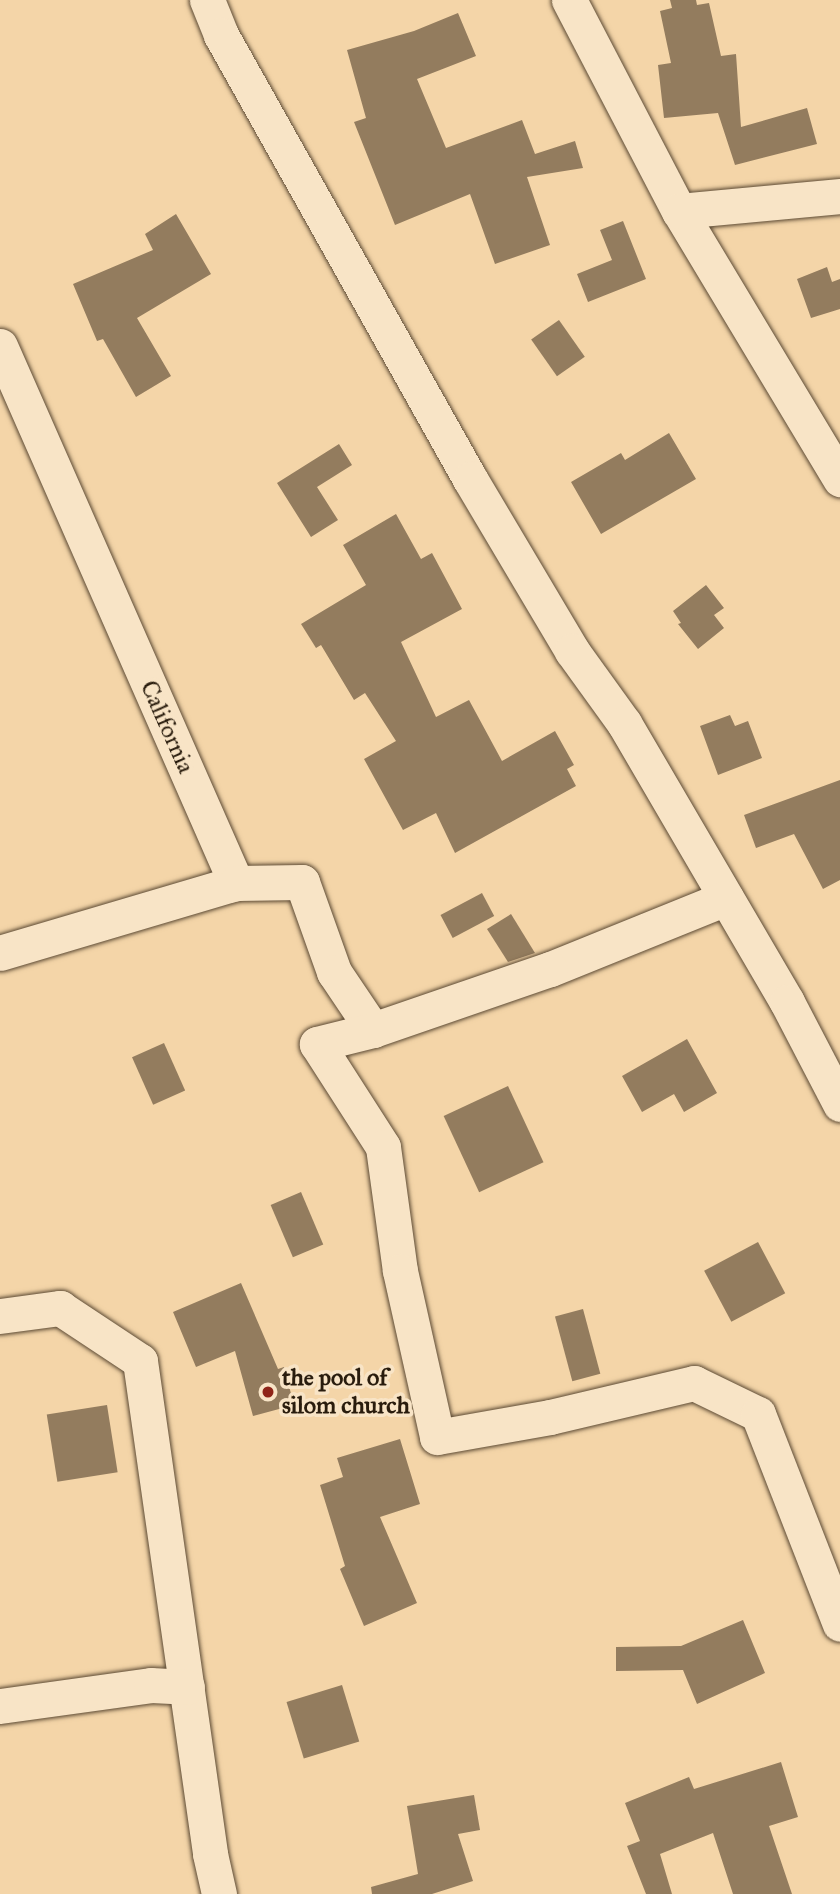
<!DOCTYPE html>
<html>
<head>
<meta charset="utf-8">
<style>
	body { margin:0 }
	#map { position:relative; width:840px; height:1894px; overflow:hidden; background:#f4d5a8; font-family:"IM FELL Great Primer",serif }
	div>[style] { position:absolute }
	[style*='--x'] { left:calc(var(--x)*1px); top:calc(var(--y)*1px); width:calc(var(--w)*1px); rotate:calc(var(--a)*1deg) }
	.building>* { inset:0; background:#937c5e; transform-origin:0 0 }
	.roads { filter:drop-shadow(0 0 2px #5c4a34) drop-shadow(0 0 2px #5c4a34) }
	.minor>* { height:35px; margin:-17.5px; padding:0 17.5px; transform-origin:17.5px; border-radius:17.5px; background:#f8e4c6 }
	.dots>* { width:19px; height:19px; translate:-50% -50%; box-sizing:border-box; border:4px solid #f8e4c6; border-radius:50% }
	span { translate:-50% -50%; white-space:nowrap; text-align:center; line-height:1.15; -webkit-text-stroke:7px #f8e4c6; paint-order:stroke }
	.street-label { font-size:24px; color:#291c0d }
	.poi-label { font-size:24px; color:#291c0d; font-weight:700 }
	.left { translate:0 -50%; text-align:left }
</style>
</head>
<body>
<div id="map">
	<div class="building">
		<div style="clip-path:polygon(670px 0,696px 0,697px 5px,709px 3px,721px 56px,736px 54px,741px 127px,807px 108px,817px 144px,735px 165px,718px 113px,664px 118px,658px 65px,671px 63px,660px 11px,672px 8px)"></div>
		<div style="clip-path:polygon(458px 13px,476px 56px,417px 79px,446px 148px,522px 120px,535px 154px,575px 141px,583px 168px,527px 177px,550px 245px,495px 264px,470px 194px,395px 225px,354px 122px,366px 118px,347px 50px,414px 31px)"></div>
		<div style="clip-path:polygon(176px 214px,211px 274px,137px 318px,171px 376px,136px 397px,103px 339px,97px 341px,73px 284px,153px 250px,145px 234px)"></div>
		<div style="clip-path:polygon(623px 221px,646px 279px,588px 302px,577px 274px,612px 260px,600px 230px)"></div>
		<div style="clip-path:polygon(827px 267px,832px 282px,840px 279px,840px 309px,811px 318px,797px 279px)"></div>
		<div style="left:559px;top:320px;width:45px;height:34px;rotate:55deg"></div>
		<div style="clip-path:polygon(669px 433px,696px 479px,601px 534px,571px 482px,621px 453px,625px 460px)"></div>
		<div style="clip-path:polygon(339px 444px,352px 465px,317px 487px,338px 520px,311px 537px,277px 483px)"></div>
		<div style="clip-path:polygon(396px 514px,421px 559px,432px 553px,462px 609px,401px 642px,436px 717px,469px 700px,502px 761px,555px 731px,574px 765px,567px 769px,576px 786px,455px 853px,436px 813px,403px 830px,364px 759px,396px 741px,365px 693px,354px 700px,321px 645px,316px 648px,301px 624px,366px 585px,343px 545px)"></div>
		<div style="clip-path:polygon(706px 585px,724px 608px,714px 615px,724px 628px,698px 649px,678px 624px,681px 623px,673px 611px)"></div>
		<div style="clip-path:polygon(730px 715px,735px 726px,748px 721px,762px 758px,718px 775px,700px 726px)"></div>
		<div style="clip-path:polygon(840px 780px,840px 880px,823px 889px,794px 834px,756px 848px,744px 815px)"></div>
		<div style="left:482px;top:893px;width:26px;height:47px;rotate:62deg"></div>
		<div style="clip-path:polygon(511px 914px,535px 953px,508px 962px,487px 929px)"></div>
		<div style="clip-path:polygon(687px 1039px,717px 1093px,684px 1112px,674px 1094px,642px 1112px,622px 1076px)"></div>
		<div style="left:164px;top:1043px;width:52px;height:35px;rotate:66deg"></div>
		<div style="left:508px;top:1086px;width:84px;height:71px;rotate:65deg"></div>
		<div style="left:301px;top:1192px;width:57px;height:33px;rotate:67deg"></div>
		<div style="left:758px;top:1242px;width:58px;height:61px;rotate:62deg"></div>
		<div style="clip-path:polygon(241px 1283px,278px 1369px,284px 1367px,294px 1405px,253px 1416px,235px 1351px,196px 1367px,173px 1312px)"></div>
		<div style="left:583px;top:1309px;width:67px;height:29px;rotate:75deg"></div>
		<div style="left:107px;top:1405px;width:68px;height:61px;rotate:81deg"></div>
		<div style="clip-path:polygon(400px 1439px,420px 1504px,380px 1517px,417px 1603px,364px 1626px,340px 1569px,345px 1566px,320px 1485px,343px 1477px,337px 1458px)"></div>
		<div style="clip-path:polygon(743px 1620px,765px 1673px,697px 1704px,683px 1670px,616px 1671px,616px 1647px,681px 1646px)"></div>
		<div style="left:342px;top:1685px;width:59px;height:58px;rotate:73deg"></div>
		<div style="clip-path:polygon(781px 1762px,798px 1817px,769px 1826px,792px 1894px,733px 1894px,713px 1833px,660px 1854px,672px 1894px,646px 1894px,627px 1846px,640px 1841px,625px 1803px,689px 1777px,694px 1789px)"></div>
		<div style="clip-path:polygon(474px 1795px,480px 1830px,458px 1834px,473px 1881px,432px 1894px,372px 1894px,371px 1887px,418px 1874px,407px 1806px)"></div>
	</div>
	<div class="roads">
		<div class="minor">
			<div style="--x:207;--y:0;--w:38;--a:68"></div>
			<div style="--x:221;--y:35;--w:509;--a:60.72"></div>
			<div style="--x:470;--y:479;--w:200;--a:59.3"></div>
			<div style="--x:572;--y:651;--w:89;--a:54.2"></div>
			<div style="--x:624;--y:723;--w:323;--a:59.7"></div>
			<div style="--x:787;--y:1002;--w:115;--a:62.5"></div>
			<div style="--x:569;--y:0;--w:238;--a:62.5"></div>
			<div style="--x:679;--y:211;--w:313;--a:59"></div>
			<div style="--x:679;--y:211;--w:162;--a:-5.3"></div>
			<div style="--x:0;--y:346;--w:587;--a:66.28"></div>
			<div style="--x:236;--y:883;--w:246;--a:163.5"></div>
			<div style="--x:236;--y:883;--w:66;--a:-0.9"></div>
			<div style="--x:302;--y:882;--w:96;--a:70.4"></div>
			<div style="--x:334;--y:972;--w:70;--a:56.1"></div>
			<div style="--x:726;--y:898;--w:190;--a:158"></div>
			<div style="--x:550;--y:969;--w:187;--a:161"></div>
			<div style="--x:373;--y:1030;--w:58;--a:166"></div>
			<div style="--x:317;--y:1044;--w:122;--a:57.3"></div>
			<div style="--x:383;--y:1147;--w:125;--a:82.2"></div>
			<div style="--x:400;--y:1271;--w:170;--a:77.4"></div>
			<div style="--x:437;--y:1437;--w:115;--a:-10"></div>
			<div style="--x:550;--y:1417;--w:148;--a:-13.3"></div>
			<div style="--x:694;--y:1383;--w:71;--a:25.8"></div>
			<div style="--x:758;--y:1414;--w:225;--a:68.7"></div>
			<div style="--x:0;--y:1316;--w:61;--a:-7.6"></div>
			<div style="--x:60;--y:1308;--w:96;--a:33.5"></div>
			<div style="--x:140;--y:1361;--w:498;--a:81.9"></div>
			<div style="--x:210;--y:1854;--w:41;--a:77.3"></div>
			<div style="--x:0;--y:1706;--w:152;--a:-7.9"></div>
			<div style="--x:151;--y:1685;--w:36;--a:3"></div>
		</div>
	</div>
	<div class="dots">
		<div style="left:268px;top:1392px;background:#8f2418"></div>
	</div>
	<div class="street-label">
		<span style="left:167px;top:727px;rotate:66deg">California</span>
	</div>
	<div class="poi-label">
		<span class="left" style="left:282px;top:1392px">the pool of<br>silom church</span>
	</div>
</div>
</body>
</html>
